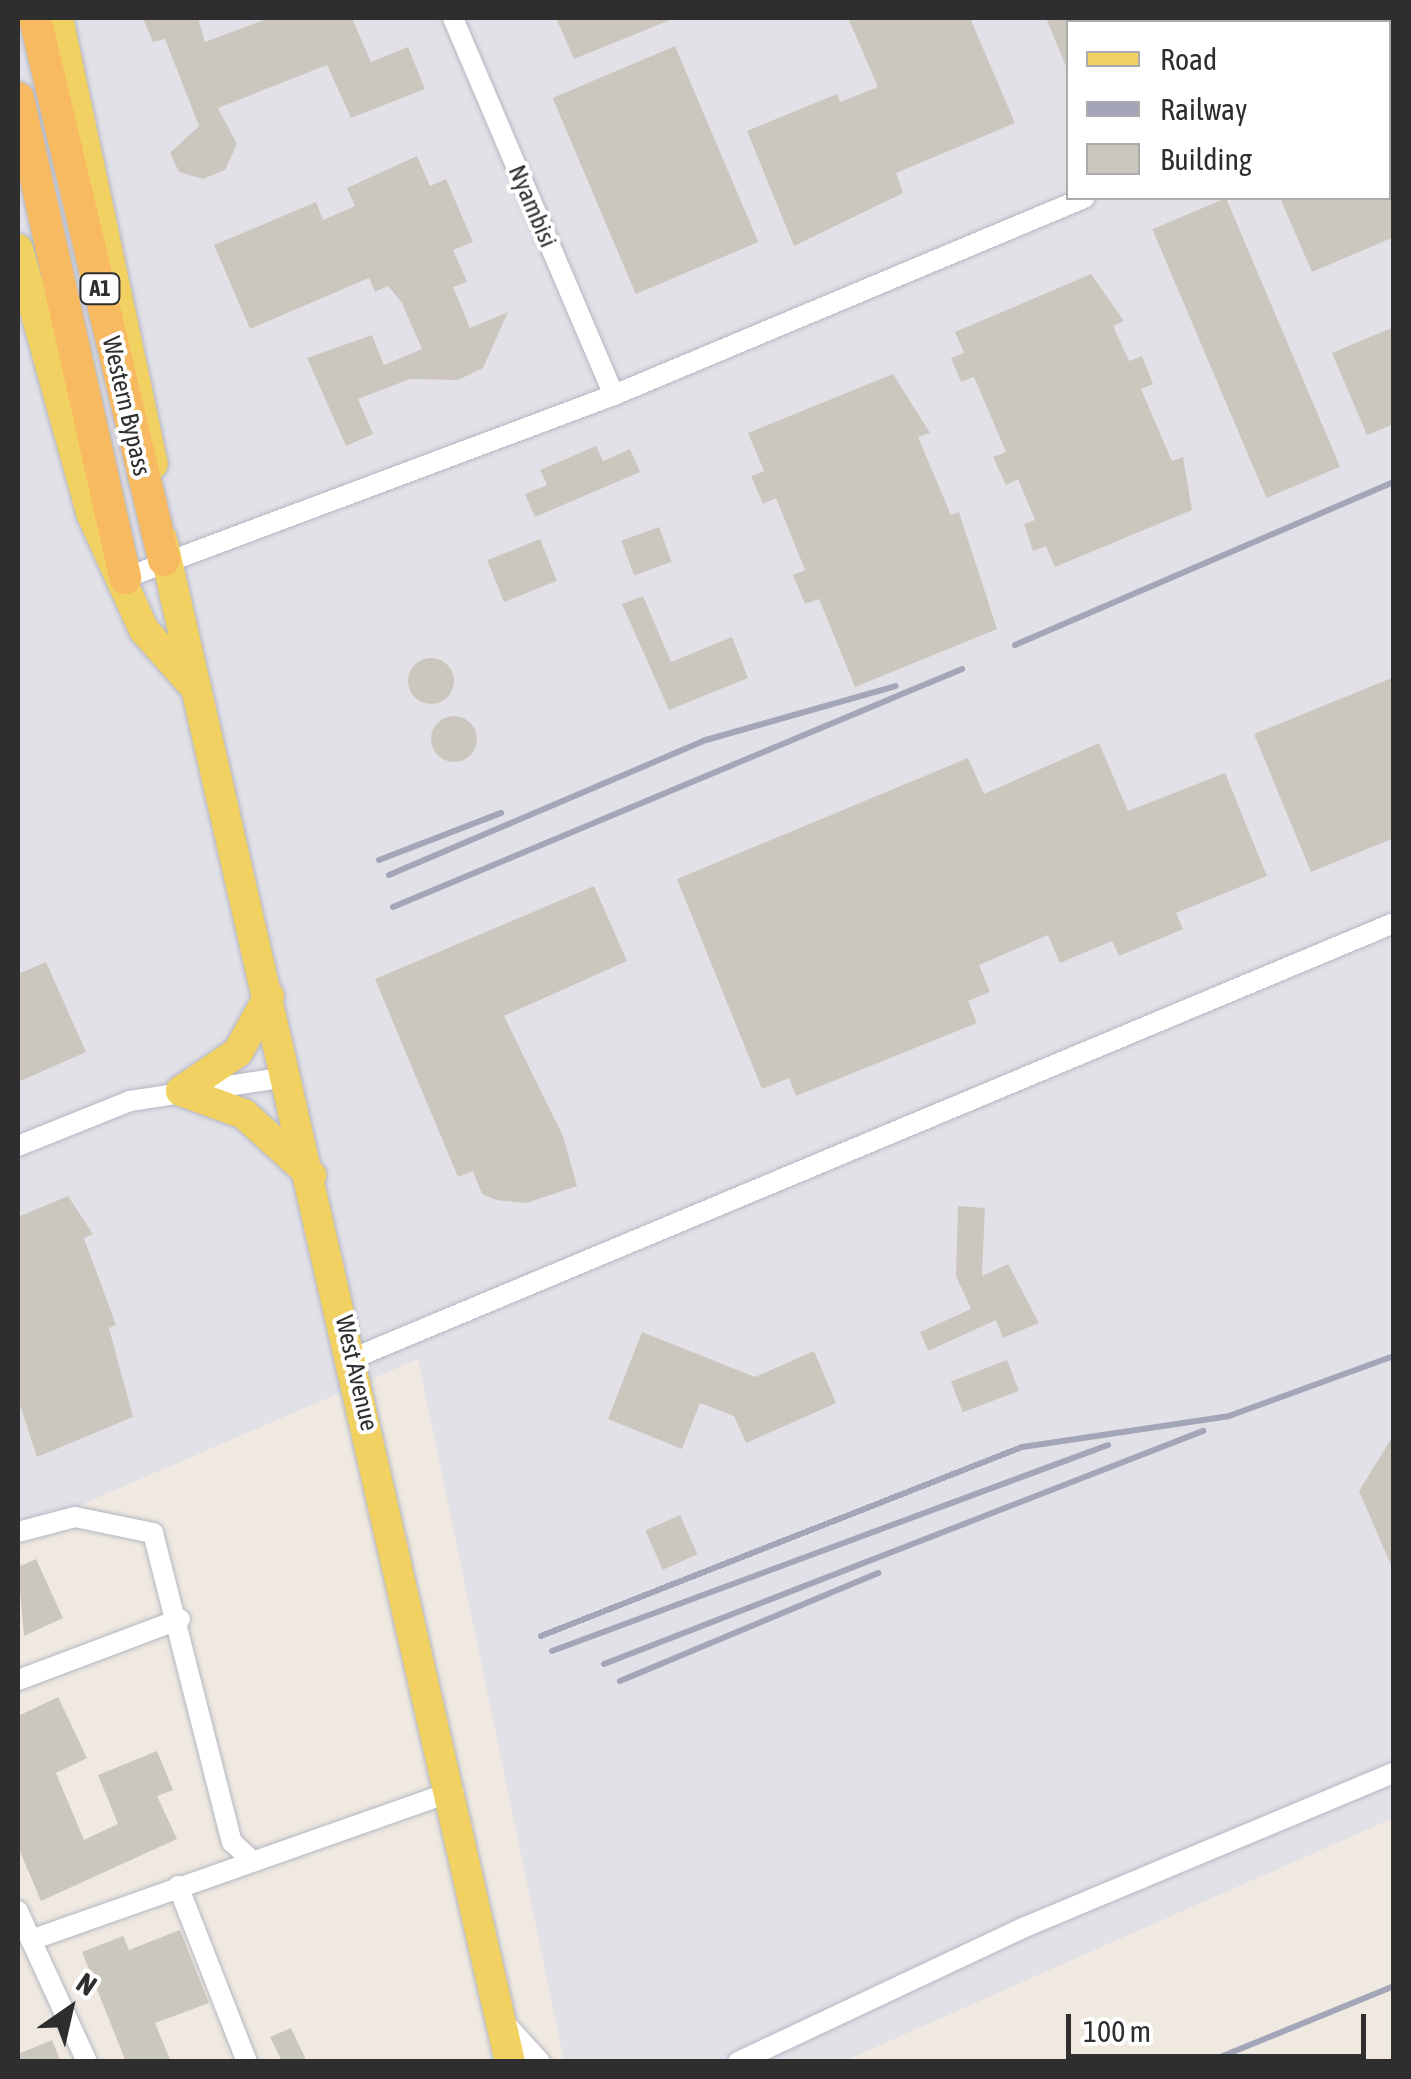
<!DOCTYPE html>
<html>
<head>
<meta charset="utf-8">
<style>
	body { margin:0 }
	#map { position:relative; width:1411px; height:2079px; overflow:hidden; background:#efe9e1; font-family:"Asap Condensed",sans-serif }
	div>[style] { position:absolute }
	[style*='--x'] { left:calc(var(--x)*1px); top:calc(var(--y)*1px); width:calc(var(--w)*1px); rotate:calc(var(--a)*1deg) }
	.industrial>* { inset:0; background:#e3e1e8 }
	.building>* { inset:0; background:#cbc7bf; transform-origin:0 0 }
	.round { border-radius:50% }
	.roads { filter:drop-shadow(0 0 2px #b4b7c1) drop-shadow(0 0 2px #b4b7c1) }
	.minor>* { height:20px; margin:-10px; padding:0 10px; transform-origin:10px; border-radius:10px; background:#fff }
	.primary>* { height:30px; margin:-15px; padding:0 15px; transform-origin:15px; border-radius:15px; background:#f2d163 }
	.trunk>* { height:32px; margin:-16px; padding:0 16px; transform-origin:16px; border-radius:16px; background:#f8ba60 }
	.rail>* { height:6px; margin:-3px; padding:0 3px; transform-origin:3px; border-radius:3px; background:#a3a6b8 }
	span { translate:-50% -50%; white-space:nowrap; text-align:center; line-height:1.15; -webkit-text-stroke:8px #fff; paint-order:stroke }
	.shield-label span { padding:2px 8px; background:#fff; border:2px solid; border-radius:8px; -webkit-text-stroke-width:0 }
	.shield-label { font-size:22px; color:#2e2e2e; font-weight:700 }
	.street-label { font-size:25px; color:#2e2e2e }
	.frame { position:absolute; inset:0; border:20px solid #2e2e2e; pointer-events:none }
	.legend { position:absolute; left:1066px; top:20px; width:325px; height:180px; box-sizing:border-box; background:#fff; border:2px solid #ababab; margin:0; padding:12px 18px; list-style:none; font-size:30px; color:#2e2e2e }
	.legend li { display:flex; align-items:center; gap:20px; height:50px }
	.legend b { width:50px; border:2px solid #ababab }
	.north { position:absolute; left:20px; top:1959px; width:100px; height:100px; -webkit-text-stroke:8px #fff; paint-order:stroke; rotate:34deg; font-size:28px; font-weight:700; line-height:40px; text-align:center; color:#2e2e2e }
	.north::after { content:''; display:block; margin:auto; width:35px; height:45px; background:#2e2e2e; clip-path:polygon(50% 0,100% 100%,50% 72%,0 100%) }
	.scale { position:absolute; left:1066px; top:2014px; width:300px; height:45px; box-sizing:border-box; border:5px solid #2e2e2e; border-top:0; padding-left:12px; font-size:30px; line-height:35px; white-space:nowrap; color:#2e2e2e; -webkit-text-stroke:8px #fff; paint-order:stroke }
</style>
</head>
<body>
<div id="map">
	<div class="industrial">
		<div style="clip-path:polygon(evenodd,18px 18px,1393px 18px,1393px 1818px,844px 2061px,564px 2061px,418px 1359px,18px 1532px,18px 18px,1068px 22px,1388px 22px,1388px 198px,1068px 198px,1068px 22px)"></div>
	</div>
	<div class="building">
		<div style="clip-path:polygon(143px 18px,198px 18px,205px 42px,269px 18px,352px 18px,371px 62px,408px 47px,425px 89px,351px 118px,327px 65px,218px 108px,237px 144px,225px 170px,203px 179px,179px 172px,170px 153px,199px 126px,165px 39px,153px 42px)"></div>
		<div style="clip-path:polygon(556px 18px,675px 18px,574px 59px)"></div>
		<div style="clip-path:polygon(848px 18px,970px 18px,1015px 123px,896px 173px,903px 193px,794px 246px,747px 131px,837px 94px,840px 102px,878px 87px)"></div>
		<div style="clip-path:polygon(1046px 18px,1068px 18px,1068px 71px)"></div>
		<div style="left:675px;top:46px;width:213px;height:133px;rotate:67deg"></div>
		<div style="clip-path:polygon(417px 156px,430px 186px,446px 179px,473px 242px,453px 250px,467px 282px,453px 287px,470px 328px,508px 312px,483px 368px,458px 380px,410px 379px,358px 399px,373px 434px,346px 446px,307px 358px,372px 335px,384px 365px,422px 349px,402px 303px,388px 286px,375px 292px,369px 278px,250px 329px,214px 245px,316px 202px,323px 220px,355px 206px,347px 188px)"></div>
		<div style="left:1226px;top:198px;width:292px;height:80px;rotate:67deg"></div>
		<div style="clip-path:polygon(1280px 198px,1394px 198px,1394px 237px,1312px 272px)"></div>
		<div style="clip-path:polygon(1091px 274px,1124px 321px,1113px 326px,1129px 361px,1142px 356px,1153px 384px,1141px 389px,1172px 461px,1183px 457px,1192px 510px,1055px 567px,1046px 546px,1033px 551px,1024px 524px,1035px 520px,1018px 479px,1006px 485px,993px 457px,1006px 452px,974px 377px,961px 382px,951px 358px,964px 353px,955px 332px)"></div>
		<div style="clip-path:polygon(1394px 327px,1394px 424px,1367px 435px,1332px 353px)"></div>
		<div style="clip-path:polygon(893px 374px,930px 433px,918px 437px,951px 515px,959px 512px,997px 629px,855px 687px,819px 599px,805px 604px,793px 575px,805px 570px,776px 498px,763px 504px,751px 476px,764px 471px,748px 433px)"></div>
		<div style="clip-path:polygon(596px 446px,603px 461px,630px 449px,640px 472px,535px 517px,525px 494px,547px 485px,540px 470px)"></div>
		<div style="left:659px;top:527px;width:37px;height:40px;rotate:70deg"></div>
		<div style="left:540px;top:539px;width:45px;height:57px;rotate:68deg"></div>
		<div style="clip-path:polygon(643px 596px,671px 662px,732px 637px,748px 678px,669px 710px,622px 604px)"></div>
		<div class="round" style="left:408px;top:658px;width:46px;height:46px"></div>
		<div style="clip-path:polygon(1394px 677px,1394px 838px,1311px 872px,1254px 734px)"></div>
		<div class="round" style="left:431px;top:716px;width:46px;height:46px"></div>
		<div style="clip-path:polygon(1099px 743px,1128px 811px,1225px 773px,1267px 876px,1176px 913px,1183px 929px,1119px 956px,1112px 941px,1060px 963px,1048px 935px,979px 965px,990px 992px,968px 1001px,977px 1023px,796px 1096px,789px 1078px,762px 1089px,677px 879px,968px 758px,984px 794px)"></div>
		<div style="clip-path:polygon(594px 886px,627px 961px,504px 1016px,563px 1136px,577px 1186px,526px 1203px,496px 1200px,482px 1194px,473px 1171px,458px 1177px,375px 979px)"></div>
		<div style="clip-path:polygon(46px 962px,86px 1052px,18px 1082px,18px 974px)"></div>
		<div style="clip-path:polygon(68px 1196px,93px 1234px,84px 1238px,116px 1325px,109px 1328px,133px 1417px,37px 1457px,18px 1399px,18px 1217px)"></div>
		<div style="clip-path:polygon(958px 1206px,985px 1208px,982px 1276px,1008px 1264px,1039px 1323px,1003px 1338px,996px 1320px,928px 1351px,920px 1332px,971px 1309px,956px 1276px)"></div>
		<div style="clip-path:polygon(642px 1332px,755px 1377px,814px 1351px,836px 1403px,746px 1443px,734px 1416px,700px 1403px,682px 1449px,608px 1419px)"></div>
		<div style="left:1007px;top:1360px;width:33px;height:60px;rotate:69deg"></div>
		<div style="clip-path:polygon(1394px 1434px,1394px 1572px,1359px 1491px)"></div>
		<div style="left:680px;top:1515px;width:43px;height:38px;rotate:66deg"></div>
		<div style="clip-path:polygon(36px 1559px,63px 1618px,24px 1636px,18px 1567px)"></div>
		<div style="clip-path:polygon(58px 1697px,87px 1758px,56px 1773px,84px 1840px,118px 1824px,98px 1775px,157px 1751px,173px 1790px,157px 1796px,177px 1839px,41px 1901px,18px 1847px,18px 1716px)"></div>
		<div style="clip-path:polygon(180px 1930px,209px 2003px,155px 2023px,171px 2062px,126px 2062px,82px 1952px,123px 1936px,129px 1950px)"></div>
		<div style="clip-path:polygon(291px 2028px,307px 2062px,282px 2062px,270px 2037px)"></div>
		<div style="clip-path:polygon(52px 2040px,61px 2062px,18px 2062px,18px 2054px)"></div>
	</div>
	<div class="roads">
		<div class="minor">
			<div style="--x:453;--y:18;--w:410;--a:66.9"></div>
			<div style="--x:1388;--y:70;--w:7;--a:-27"></div>
			<div style="--x:125;--y:578;--w:522;--a:-20.52"></div>
			<div style="--x:614;--y:395;--w:510;--a:-22.74"></div>
			<div style="--x:18;--y:1146;--w:121;--a:-21.9"></div>
			<div style="--x:130;--y:1101;--w:159;--a:-8.7"></div>
			<div style="--x:354;--y:1358;--w:1127;--a:-22.7"></div>
			<div style="--x:18;--y:1532;--w:59;--a:-14.7"></div>
			<div style="--x:75;--y:1517;--w:80;--a:11.6"></div>
			<div style="--x:153;--y:1533;--w:319;--a:75.7"></div>
			<div style="--x:232;--y:1842;--w:22;--a:43"></div>
			<div style="--x:18;--y:1680;--w:173;--a:-20.6"></div>
			<div style="--x:178;--y:1886;--w:189;--a:68.6"></div>
			<div style="--x:18;--y:1911;--w:32;--a:66"></div>
			<div style="--x:31;--y:1940;--w:448;--a:-19.4"></div>
			<div style="--x:31;--y:1940;--w:134;--a:65.3"></div>
			<div style="--x:504;--y:2022;--w:54;--a:48"></div>
			<div style="--x:738;--y:2062;--w:317;--a:-25.2"></div>
			<div style="--x:1025;--y:1927;--w:400;--a:-22.7"></div>
		</div>
		<div class="primary">
			<div style="--x:58;--y:18;--w:456;--a:78"></div>
			<div style="--x:18;--y:249;--w:276;--a:74.5"></div>
			<div style="--x:92;--y:515;--w:126;--a:65.7"></div>
			<div style="--x:144;--y:630;--w:71;--a:48.4"></div>
			<div style="--x:162;--y:539;--w:1562;--a:77.13"></div>
			<div style="--x:181;--y:1091;--w:67;--a:20.1"></div>
			<div style="--x:244;--y:1114;--w:91;--a:42.3"></div>
			<div style="--x:181;--y:1091;--w:69;--a:-34.4"></div>
			<div style="--x:238;--y:1052;--w:64;--a:-61"></div>
		</div>
		<div class="trunk">
			<div style="--x:35;--y:18;--w:557;--a:76.61"></div>
			<div style="--x:18;--y:98;--w:492;--a:77.4"></div>
		</div>
	</div>
	<div class="rail">
		<div style="--x:1015;--y:645;--w:413;--a:-23.3"></div>
		<div style="--x:379;--y:860;--w:131;--a:-21.1"></div>
		<div style="--x:389;--y:875;--w:345;--a:-23.1"></div>
		<div style="--x:706;--y:740;--w:197;--a:-15.9"></div>
		<div style="--x:393;--y:907;--w:617;--a:-22.7"></div>
		<div style="--x:541;--y:1636;--w:517;--a:-21.45"></div>
		<div style="--x:1022;--y:1447;--w:209;--a:-8.5"></div>
		<div style="--x:1229;--y:1416;--w:176;--a:-20"></div>
		<div style="--x:552;--y:1651;--w:593;--a:-20.33"></div>
		<div style="--x:604;--y:1664;--w:643;--a:-21.26"></div>
		<div style="--x:620;--y:1681;--w:280;--a:-22.7"></div>
		<div style="--x:1208;--y:2062;--w:201;--a:-22.2"></div>
	</div>
	<div class="shield-label">
		<span style="left:100px;top:289px">A1</span>
	</div>
	<div class="street-label">
		<span style="left:533px;top:206px;rotate:67deg">Nyambisi</span>
		<span style="left:127px;top:406px;rotate:77deg">Western Bypass</span>
		<span style="left:357px;top:1373px;rotate:77deg">West Avenue</span>
	</div>
	<div class="frame"></div>
	<ul class="legend">
	<li><b style="height:12px;background:#f2d163"></b>Road</li>
	<li><b style="height:12px;background:#a3a6b8"></b>Railway</li>
	<li><b style="height:28px;background:#cbc7bf"></b>Building</li>
	</ul>
	<div class="north">N</div>
	<div class="scale">100 m</div>
</div>
</body>
</html>
